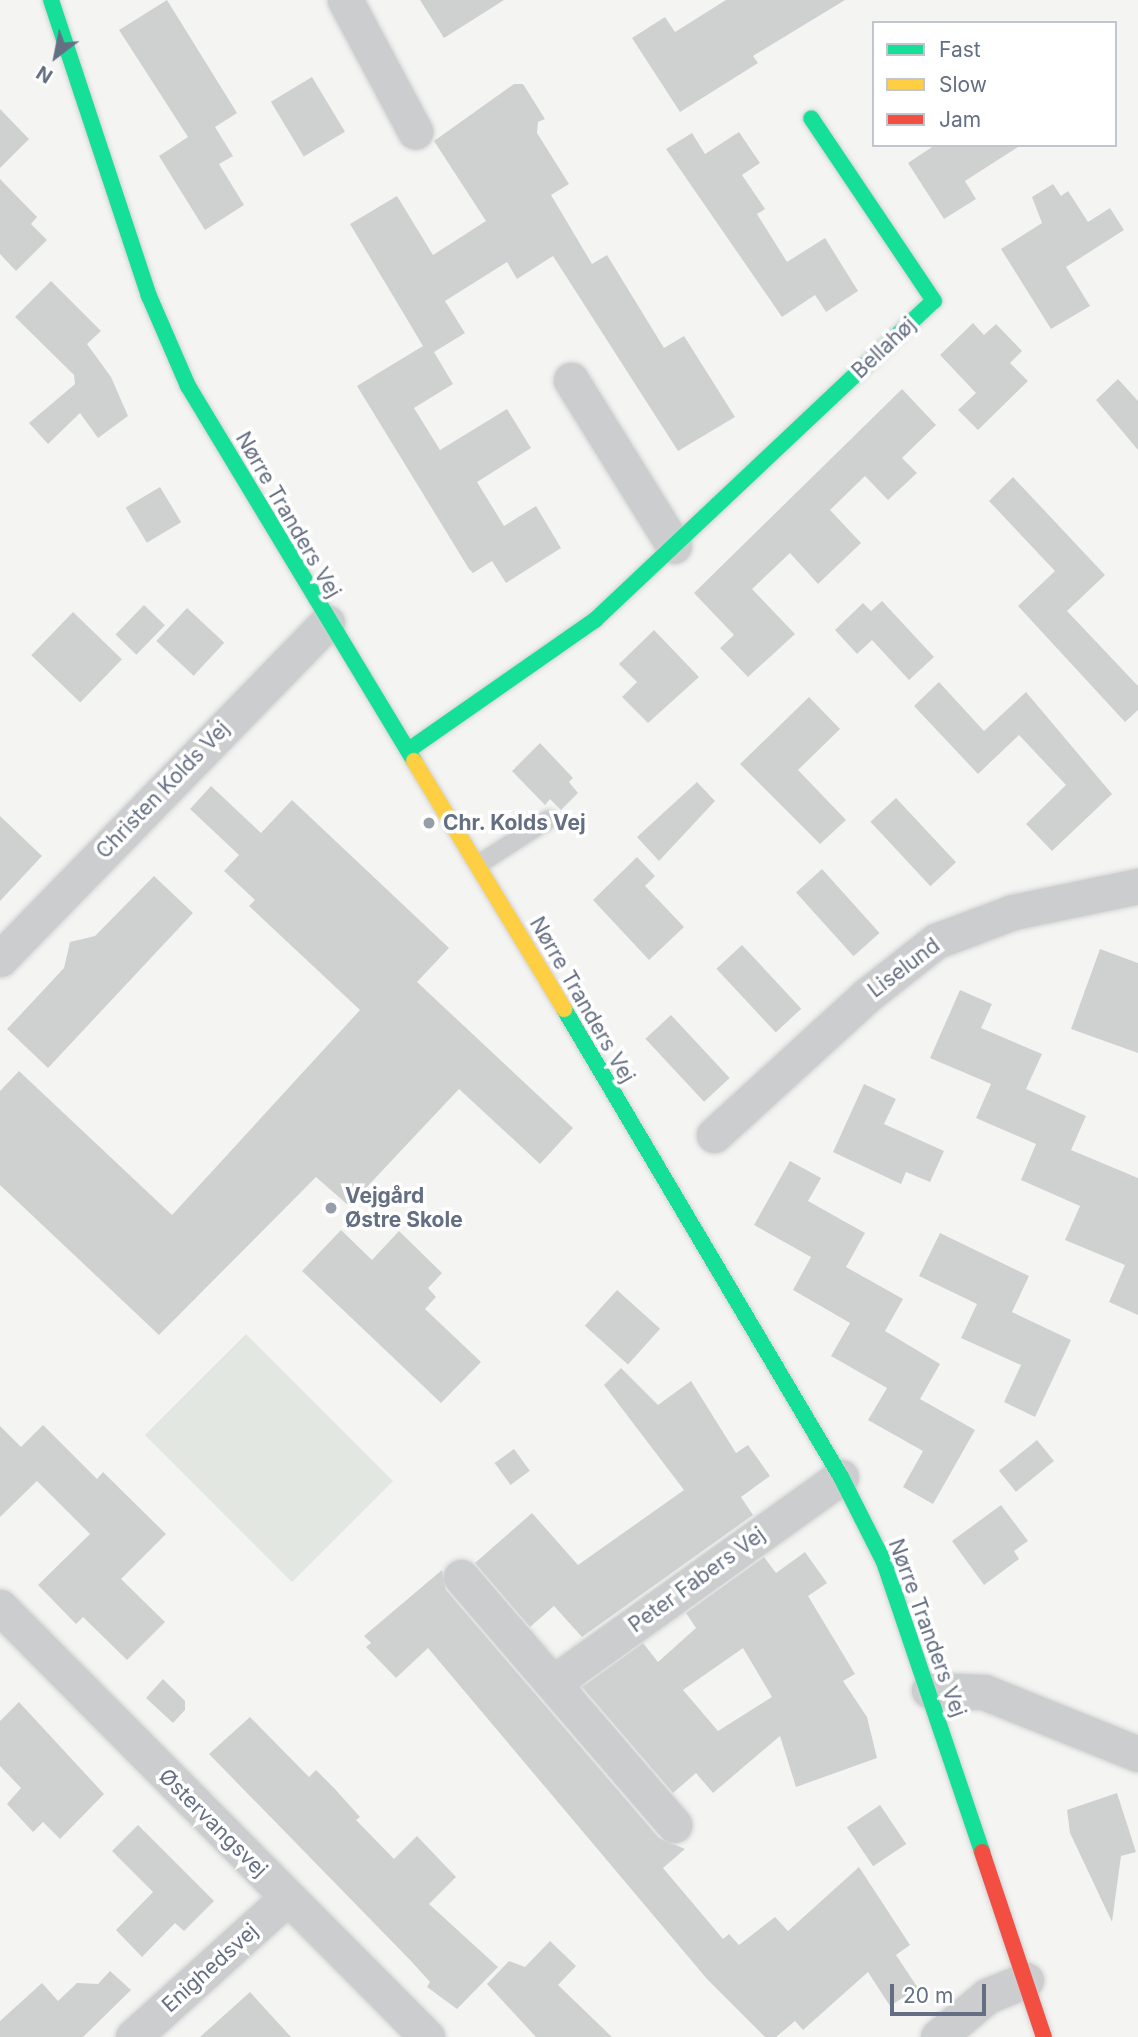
<!DOCTYPE html>
<html>
<head>
<meta charset="utf-8">
<style>
	body { margin:0 }
	#map { position:relative; width:1138px; height:2037px; overflow:hidden; background:#f4f5f3; font-family:Inter,sans-serif }
	div>[style] { position:absolute }
	[style*='--x'] { left:calc(var(--x)*1px); top:calc(var(--y)*1px); width:calc(var(--w)*1px); rotate:calc(var(--a)*1deg) }
	.green>* { inset:0; background:#e3e7e1; transform-origin:0 0 }
	.building>* { inset:0; background:#cfd1d1; transform-origin:0 0 }
	.roads { filter:drop-shadow(0 0 2px #d1d2d2) drop-shadow(0 0 2px #d1d2d2) }
	.lane>* { height:18px; margin:-9px; padding:0 9px; transform-origin:9px; border-radius:9px; background:#cccdce }
	.street>* { height:35px; margin:-17.5px; padding:0 17.5px; transform-origin:17.5px; border-radius:17.5px; background:#cccdce }
	.fast>* { height:16px; margin:-8px; padding:0 8px; transform-origin:8px; border-radius:8px; background:#16e098 }
	.slow>* { height:16px; margin:-8px; padding:0 8px; transform-origin:8px; border-radius:8px; background:#ffcf43 }
	.jam>* { height:16px; margin:-8px; padding:0 8px; transform-origin:8px; border-radius:8px; background:#f24e42 }
	.dots>* { width:19px; height:19px; translate:-50% -50%; box-sizing:border-box; border:4px solid #fff; border-radius:50% }
	span { translate:-50% -50%; white-space:nowrap; text-align:center; line-height:1.15; -webkit-text-stroke:7px #fff; paint-order:stroke }
	.street-label { font-size:21px; color:#646f83 }
	.poi-label { font-size:21px; color:#646f83; font-weight:700 }
	.left { translate:0 -50%; text-align:left }
	.legend { position:absolute; left:872px; top:21px; width:245px; height:126px; box-sizing:border-box; background:#fff; border:2px solid #c1c5cd; margin:0; padding:9px 12px; list-style:none; font-size:21px; color:#646f83 }
	.legend li { display:flex; align-items:center; gap:14px; height:35px }
	.legend b { width:35px; border:2px solid #c1c5cd }
	.north { position:absolute; left:21px; top:21px; width:70px; height:70px; -webkit-text-stroke:5px #fff; paint-order:stroke; rotate:212deg; font-size:19px; font-weight:700; line-height:28px; text-align:center; color:#646f83 }
	.north::after { content:''; display:block; margin:auto; width:24px; height:32px; background:#646f83; clip-path:polygon(50% 0,100% 100%,50% 72%,0 100%) }
	.scale { position:absolute; left:890px; top:1984px; width:96px; height:32px; box-sizing:border-box; border:4px solid #646f83; border-top:0; padding-left:9px; font-size:21px; line-height:24px; white-space:nowrap; color:#646f83; -webkit-text-stroke:5px #fff; paint-order:stroke }
</style>
</head>
<body>
<div id="map">
	<div class="green">
		<div style="left:246px;top:1334px;width:208px;height:143px;rotate:45deg"></div>
	</div>
	<div class="building">
		<div style="clip-path:polygon(167px 0,237px 113px,215px 127px,233px 156px,219px 164px,244px 205px,205px 230px,159px 156px,188px 137px,119px 30px)"></div>
		<div style="clip-path:polygon(420px 0,504px 0,444px 38px)"></div>
		<div style="clip-path:polygon(726px 0,845px 0,753px 56px,758px 63px,680px 112px,632px 38px,665px 17px,675px 32px)"></div>
		<div style="left:312px;top:77px;width:64px;height:48px;rotate:59deg"></div>
		<div style="clip-path:polygon(514px 84px,523px 84px,545px 119px,538px 122px,537px 133px,569px 184px,551px 195px,592px 264px,607px 255px,664px 348px,684px 336px,735px 417px,678px 451px,553px 256px,517px 279px,507px 262px,445px 301px,465px 333px,434px 352px,453px 384px,414px 408px,440px 450px,507px 409px,531px 448px,477px 482px,504px 526px,536px 506px,561px 548px,506px 583px,492px 561px,473px 573px,469px 569px,357px 386px,423px 346px,350px 224px,397px 196px,433px 255px,486px 221px,434px 141px)"></div>
		<div style="clip-path:polygon(0 109px,29px 139px,0 168px)"></div>
		<div style="clip-path:polygon(739px 132px,760px 163px,742px 175px,765px 209px,757px 214px,787px 262px,825px 238px,858px 291px,826px 312px,815px 295px,782px 317px,666px 149px,692px 133px,705px 154px)"></div>
		<div style="clip-path:polygon(935px 145px,1021px 145px,965px 181px,976px 199px,944px 219px,908px 163px)"></div>
		<div style="clip-path:polygon(0 179px,37px 217px,31px 224px,47px 240px,16px 271px,0 254px)"></div>
		<div style="clip-path:polygon(1053px 184px,1061px 196px,1068px 191px,1088px 222px,1110px 208px,1124px 230px,1066px 267px,1090px 306px,1051px 329px,1001px 249px,1042px 223px,1032px 197px)"></div>
		<div style="clip-path:polygon(51px 281px,101px 331px,87px 344px,111px 377px,128px 416px,98px 438px,80px 413px,48px 444px,29px 423px,75px 384px,74px 375px,15px 317px)"></div>
		<div style="clip-path:polygon(973px 323px,984px 335px,996px 324px,1022px 351px,1010px 363px,1028px 381px,978px 430px,958px 410px,976px 393px,940px 355px)"></div>
		<div style="clip-path:polygon(1118px 379px,1138px 401px,1138px 450px,1096px 400px)"></div>
		<div style="clip-path:polygon(902px 389px,936px 425px,902px 458px,917px 473px,888px 500px,865px 476px,830px 510px,861px 543px,818px 584px,790px 553px,752px 589px,795px 634px,748px 677px,720px 648px,734px 635px,694px 593px)"></div>
		<div style="clip-path:polygon(1013px 477px,1105px 575px,1067px 611px,1138px 686px,1138px 710px,1125px 722px,1018px 606px,1055px 571px,989px 501px)"></div>
		<div style="left:160px;top:487px;width:41px;height:40px;rotate:59deg"></div>
		<div style="clip-path:polygon(882px 601px,934px 657px,909px 680px,872px 640px,857px 654px,835px 630px,863px 603px,871px 611px)"></div>
		<div style="left:144px;top:605px;width:29px;height:41px;rotate:44deg"></div>
		<div style="left:187px;top:608px;width:51px;height:45px;rotate:43deg"></div>
		<div style="left:73px;top:612px;width:68px;height:60px;rotate:44deg"></div>
		<div style="clip-path:polygon(654px 630px,699px 677px,648px 723px,622px 697px,637px 682px,619px 664px)"></div>
		<div style="clip-path:polygon(939px 682px,984px 731px,1026px 692px,1112px 794px,1052px 851px,1026px 824px,1066px 785px,1019px 735px,978px 774px,914px 706px)"></div>
		<div style="clip-path:polygon(809px 697px,840px 729px,798px 770px,846px 820px,820px 844px,740px 764px)"></div>
		<div style="clip-path:polygon(540px 743px,573px 778px,569px 782px,578px 793px,561px 810px,550px 799px,545px 805px,512px 771px)"></div>
		<div style="clip-path:polygon(697px 782px,715px 801px,659px 861px,637px 837px)"></div>
		<div style="clip-path:polygon(211px 786px,261px 833px,292px 800px,449px 948px,417px 982px,573px 1128px,540px 1164px,459px 1089px,349px 1206px,316px 1177px,159px 1335px,0 1185px,0 1091px,19px 1071px,172px 1215px,360px 1010px,249px 906px,255px 900px,224px 871px,239px 855px,190px 809px)"></div>
		<div style="left:896px;top:798px;width:88px;height:35px;rotate:47deg"></div>
		<div style="clip-path:polygon(0 816px,42px 856px,0 901px)"></div>
		<div style="clip-path:polygon(637px 857px,655px 876px,645px 886px,684px 927px,649px 960px,593px 900px)"></div>
		<div style="left:822px;top:869px;width:86px;height:35px;rotate:48deg"></div>
		<div style="clip-path:polygon(154px 876px,193px 913px,48px 1068px,7px 1029px,64px 968px,70px 942px,95px 936px)"></div>
		<div style="left:742px;top:945px;width:87px;height:35px;rotate:47deg"></div>
		<div style="clip-path:polygon(1100px 949px,1138px 963px,1138px 1053px,1071px 1029px)"></div>
		<div style="clip-path:polygon(960px 990px,992px 1004px,981px 1028px,1042px 1054px,1026px 1089px,1086px 1116px,1071px 1150px,1138px 1178px,1138px 1315px,1109px 1302px,1125px 1265px,1065px 1240px,1080px 1206px,1021px 1180px,1036px 1144px,976px 1118px,991px 1084px,930px 1058px)"></div>
		<div style="left:671px;top:1015px;width:86px;height:35px;rotate:47deg"></div>
		<div style="clip-path:polygon(864px 1084px,896px 1099px,884px 1124px,944px 1151px,930px 1182px,906px 1172px,901px 1184px,833px 1152px)"></div>
		<div style="clip-path:polygon(790px 1161px,821px 1178px,808px 1201px,865px 1233px,846px 1267px,903px 1299px,885px 1331px,940px 1364px,920px 1399px,975px 1430px,933px 1504px,903px 1487px,923px 1451px,868px 1420px,887px 1388px,831px 1356px,850px 1323px,793px 1290px,811px 1257px,754px 1225px)"></div>
		<div style="clip-path:polygon(341px 1230px,372px 1260px,399px 1231px,442px 1273px,428px 1288px,436px 1297px,425px 1309px,481px 1362px,441px 1403px,302px 1271px)"></div>
		<div style="clip-path:polygon(940px 1233px,1029px 1276px,1012px 1312px,1071px 1340px,1035px 1417px,1004px 1402px,1021px 1365px,961px 1338px,977px 1304px,919px 1276px)"></div>
		<div style="left:617px;top:1290px;width:58px;height:48px;rotate:42deg"></div>
		<div style="clip-path:polygon(621px 1368px,658px 1405px,691px 1381px,736px 1453px,748px 1445px,770px 1476px,741px 1497px,753px 1515px,582px 1637px,554px 1606px,530px 1627px,475px 1563px,532px 1513px,578px 1565px,684px 1490px,604px 1385px)"></div>
		<div style="clip-path:polygon(43px 1425px,97px 1479px,103px 1472px,166px 1534px,121px 1579px,165px 1622px,127px 1660px,83px 1617px,76px 1624px,38px 1585px,90px 1534px,37px 1481px,0 1517px,0 1426px,21px 1447px)"></div>
		<div style="left:1037px;top:1440px;width:27px;height:49px;rotate:51deg"></div>
		<div style="left:514px;top:1449px;width:27px;height:24px;rotate:54deg"></div>
		<div style="clip-path:polygon(1001px 1505px,1028px 1541px,1014px 1551px,1019px 1559px,984px 1585px,952px 1541px)"></div>
		<div style="clip-path:polygon(evenodd,805px 1552px,827px 1583px,808px 1596px,855px 1674px,843px 1681px,867px 1717px,877px 1758px,796px 1787px,780px 1736px,713px 1793px,696px 1773px,673px 1793px,582px 1687px,643px 1643px,658px 1662px,696px 1628px,686px 1613px,764px 1557px,776px 1573px,805px 1552px,743px 1648px,772px 1697px,718px 1731px,683px 1690px,743px 1648px)"></div>
		<div style="clip-path:polygon(442px 1570px,446px 1590px,659px 1838px,685px 1849px,663px 1868px,723px 1939px,729px 1934px,739px 1945px,775px 1917px,788px 1931px,859px 1867px,910px 1945px,896px 1955px,918px 1988px,890px 2006px,868px 1972px,803px 2030px,795px 2021px,776px 2037px,765px 2037px,707px 1979px,428px 1648px,396px 1678px,366px 1647px,371px 1643px,364px 1636px)"></div>
		<div style="clip-path:polygon(163px 1679px,185px 1701px,185px 1710px,173px 1723px,146px 1698px)"></div>
		<div style="clip-path:polygon(19px 1702px,104px 1794px,60px 1839px,43px 1822px,33px 1832px,7px 1804px,21px 1788px,0 1766px,0 1721px)"></div>
		<div style="clip-path:polygon(250px 1717px,309px 1777px,316px 1770px,335px 1789px,360px 1817px,356px 1820px,394px 1859px,417px 1836px,456px 1877px,429px 1904px,498px 1967px,457px 2009px,427px 1987px,430px 1982px,411px 1961px,209px 1754px)"></div>
		<div style="clip-path:polygon(1117px 1793px,1136px 1852px,1121px 1856px,1112px 1922px,1070px 1833px,1067px 1810px)"></div>
		<div style="left:880px;top:1805px;width:47px;height:40px;rotate:56deg"></div>
		<div style="clip-path:polygon(138px 1825px,214px 1901px,184px 1931px,175px 1923px,142px 1957px,116px 1930px,153px 1892px,112px 1851px)"></div>
		<div style="clip-path:polygon(550px 1941px,576px 1966px,558px 1985px,612px 2037px,536px 2037px,487px 1984px,509px 1961px,525px 1967px)"></div>
		<div style="clip-path:polygon(110px 1971px,131px 1990px,83px 2037px,0 2037px,0 2021px,42px 1983px,58px 2001px,77px 1983px,98px 1984px)"></div>
		<div style="clip-path:polygon(250px 1992px,291px 2037px,200px 2037px)"></div>
	</div>
	<div class="roads">
		<div class="lane">
			<div style="--x:479;--y:864;--w:83;--a:-32.7"></div>
		</div>
		<div class="street">
			<div style="--x:345;--y:0;--w:149;--a:61.9"></div>
			<div style="--x:571;--y:380;--w:195;--a:58.2"></div>
			<div style="--x:0;--y:959;--w:469;--a:-45.8"></div>
			<div style="--x:714;--y:1135;--w:206;--a:-42.4"></div>
			<div style="--x:866;--y:996;--w:89;--a:-38.2"></div>
			<div style="--x:936;--y:941;--w:82;--a:-20.6"></div>
			<div style="--x:1013;--y:912;--w:128;--a:-11.7"></div>
			<div style="--x:461;--y:1577;--w:327;--a:49.3"></div>
			<div style="--x:0;--y:1607;--w:606;--a:45.2"></div>
			<div style="--x:553;--y:1683;--w:354;--a:-35.6"></div>
			<div style="--x:929;--y:1690;--w:55;--a:2.1"></div>
			<div style="--x:984;--y:1692;--w:166;--a:21.9"></div>
			<div style="--x:133;--y:2037;--w:207;--a:-42.1"></div>
			<div style="--x:938;--y:2037;--w:64;--a:-39.9"></div>
			<div style="--x:987;--y:1996;--w:42;--a:-22.3"></div>
		</div>
		<div class="fast">
			<div style="--x:51;--y:0;--w:312;--a:71.7"></div>
			<div style="--x:149;--y:296;--w:98;--a:66.6"></div>
			<div style="--x:188;--y:386;--w:438;--a:58.9"></div>
			<div style="--x:410;--y:749;--w:226;--a:-34.9"></div>
			<div style="--x:595;--y:620;--w:465;--a:-43.3"></div>
			<div style="--x:934;--y:301;--w:220;--a:-123.9"></div>
			<div style="--x:564;--y:1009;--w:544;--a:59.38"></div>
			<div style="--x:841;--y:1477;--w:95;--a:63.2"></div>
			<div style="--x:884;--y:1562;--w:306;--a:71.3"></div>
		</div>
		<div class="slow">
			<div style="--x:414;--y:761;--w:290;--a:58.8"></div>
		</div>
		<div class="jam">
			<div style="--x:982;--y:1852;--w:195;--a:71.5"></div>
		</div>
	</div>
	<div class="dots">
		<div style="left:429px;top:823px;background:#969eaa"></div>
		<div style="left:331px;top:1208px;background:#969eaa"></div>
	</div>
	<div class="street-label">
		<span style="left:884px;top:348px;rotate:-43deg">Bellahøj</span>
		<span style="left:288px;top:515px;rotate:60deg">Nørre Tranders Vej</span>
		<span style="left:163px;top:790px;rotate:-46deg">Christen Kolds Vej</span>
		<span style="left:904px;top:968px;rotate:-37deg">Liselund</span>
		<span style="left:582px;top:1000px;rotate:60deg">Nørre Tranders Vej</span>
		<span style="left:697px;top:1580px;rotate:-36deg">Peter Fabers Vej</span>
		<span style="left:927px;top:1628px;rotate:70deg">Nørre Tranders Vej</span>
		<span style="left:213px;top:1823px;rotate:45deg">Østervangsvej</span>
		<span style="left:210px;top:1968px;rotate:-42deg">Enighedsvej</span>
	</div>
	<div class="poi-label">
		<span class="left" style="left:443px;top:823px">Chr. Kolds Vej</span>
		<span class="left" style="left:345px;top:1208px">Vejgård<br>Østre Skole</span>
	</div>
	<ul class="legend">
	<li><b style="height:9px;background:#16e098"></b>Fast</li>
	<li><b style="height:9px;background:#ffcf43"></b>Slow</li>
	<li><b style="height:9px;background:#f24e42"></b>Jam</li>
	</ul>
	<div class="north">N</div>
	<div class="scale">20 m</div>
</div>
</body>
</html>
